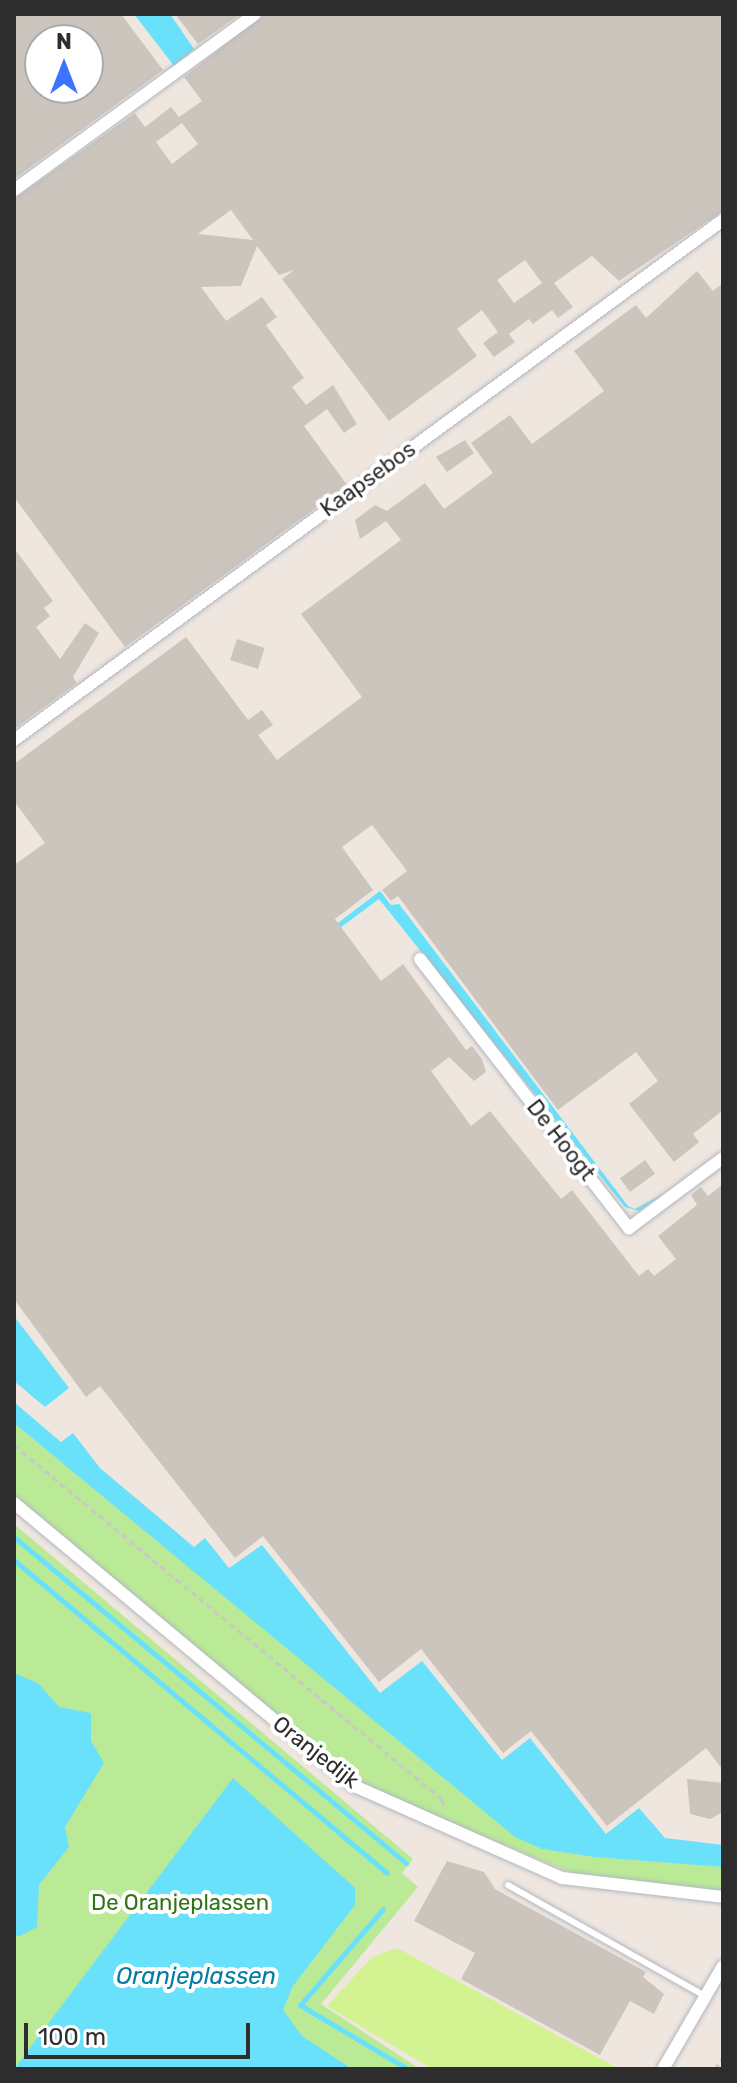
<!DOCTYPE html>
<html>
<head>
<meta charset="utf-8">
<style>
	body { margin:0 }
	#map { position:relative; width:737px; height:2083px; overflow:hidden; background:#efe7df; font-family:Rubik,sans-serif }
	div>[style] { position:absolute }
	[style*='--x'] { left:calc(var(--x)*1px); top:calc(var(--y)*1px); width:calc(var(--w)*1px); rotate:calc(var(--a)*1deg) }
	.green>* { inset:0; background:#bbea97 }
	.pitch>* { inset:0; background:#d3f292 }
	.water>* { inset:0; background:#69e1fa }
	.stream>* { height:5px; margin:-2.5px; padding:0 2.5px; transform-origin:2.5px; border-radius:2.5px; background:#69e1fa }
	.building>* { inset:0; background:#cbc5bd; transform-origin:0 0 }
	.path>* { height:3px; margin-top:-1.5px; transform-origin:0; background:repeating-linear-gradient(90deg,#c8c8c8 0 6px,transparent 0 10px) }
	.roads { filter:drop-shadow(0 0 2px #b2b7c2) drop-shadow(0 0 2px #b2b7c2) }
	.service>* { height:6px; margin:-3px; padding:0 3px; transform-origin:3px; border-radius:3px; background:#fff }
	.minor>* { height:12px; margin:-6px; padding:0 6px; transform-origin:6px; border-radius:6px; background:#fff }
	span { translate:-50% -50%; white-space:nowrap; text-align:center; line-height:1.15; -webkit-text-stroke:8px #fff; paint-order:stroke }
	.street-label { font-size:22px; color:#2d2d2d }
	.park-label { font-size:22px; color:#317314 }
	.water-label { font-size:24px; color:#027ca5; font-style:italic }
	.frame { position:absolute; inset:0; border:16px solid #2d2d2d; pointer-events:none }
	.north { position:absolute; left:24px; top:24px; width:80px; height:80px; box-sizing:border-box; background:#fff; border:2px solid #ababab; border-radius:50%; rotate:0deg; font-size:22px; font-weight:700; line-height:32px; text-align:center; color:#2d2d2d }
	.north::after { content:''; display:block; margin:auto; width:28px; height:36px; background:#3c73ff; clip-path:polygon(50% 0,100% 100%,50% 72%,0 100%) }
	.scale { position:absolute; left:24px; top:2023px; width:226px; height:36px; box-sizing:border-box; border:4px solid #2d2d2d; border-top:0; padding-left:10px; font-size:24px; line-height:28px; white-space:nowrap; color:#2d2d2d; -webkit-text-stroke:6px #fff; paint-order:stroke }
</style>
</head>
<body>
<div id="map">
	<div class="green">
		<div style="clip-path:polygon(14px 1423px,542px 1849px,723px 1867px,723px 1892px,574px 1874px,362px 1785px,14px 1499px)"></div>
		<div style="clip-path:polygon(14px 1524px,413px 1859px,402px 1873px,418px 1887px,321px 2004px,420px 2069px,14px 2069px)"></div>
	</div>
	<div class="pitch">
		<div style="clip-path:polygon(397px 1948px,619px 2069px,432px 2069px,327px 2006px,372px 1957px)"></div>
	</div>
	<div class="water">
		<div style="clip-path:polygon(134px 14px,170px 14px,194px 49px,174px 66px)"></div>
		<div style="clip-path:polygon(380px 891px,391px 905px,399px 904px,628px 1206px,635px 1209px,664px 1193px,639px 1211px,625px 1207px,379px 899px,14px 1169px)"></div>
		<div style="clip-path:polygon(14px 1316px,69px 1388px,45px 1407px,14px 1381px)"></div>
		<div style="clip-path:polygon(14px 1402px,61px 1442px,73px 1433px,100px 1468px,194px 1547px,205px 1538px,229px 1568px,262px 1545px,380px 1693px,422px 1661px,502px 1760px,530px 1738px,606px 1834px,639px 1808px,665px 1838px,723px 1845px,723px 1867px,595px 1857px,542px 1849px,515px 1837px,14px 1423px)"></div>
		<div style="clip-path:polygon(14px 1673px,38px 1683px,59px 1707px,91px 1713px,91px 1741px,104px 1763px,65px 1827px,69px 1847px,39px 1885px,37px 1927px,20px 1936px,14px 1936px)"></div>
		<div style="clip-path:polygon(233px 1778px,355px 1888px,355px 1905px,293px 1986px,283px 2010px,302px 2036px,352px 2069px,14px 2069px)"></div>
	</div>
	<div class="stream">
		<div style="--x:14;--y:1537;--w:510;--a:39.75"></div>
		<div style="--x:14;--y:1560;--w:487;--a:40"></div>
		<div style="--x:383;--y:1909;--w:127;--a:130.8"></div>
		<div style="--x:300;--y:2005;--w:126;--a:30.7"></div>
	</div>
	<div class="building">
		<div style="clip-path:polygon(evenodd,14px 14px,121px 14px,163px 70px,14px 179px,14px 14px,40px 40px,88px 40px,88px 88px,40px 88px,40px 40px)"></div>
		<div style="clip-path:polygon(175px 14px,240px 14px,198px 44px)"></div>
		<div style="clip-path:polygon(evenodd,264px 14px,723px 14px,723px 211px,619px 281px,592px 256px,554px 283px,573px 307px,558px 318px,552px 310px,533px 324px,529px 319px,509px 334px,515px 342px,494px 357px,483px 343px,498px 332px,482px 310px,457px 329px,477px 356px,389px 421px,282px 279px,294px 270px,279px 275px,257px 246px,241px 286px,201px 287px,226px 321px,262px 297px,277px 317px,266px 325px,304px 378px,292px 387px,306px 405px,333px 385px,357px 424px,344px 433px,327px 409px,304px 426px,347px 485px,125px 647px,14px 497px,14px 199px,135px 113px,145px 127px,171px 107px,179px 117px,202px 101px,184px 77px,264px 14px,182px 123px,198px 144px,172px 164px,156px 142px,182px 123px,264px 14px,231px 210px,253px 240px,198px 234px,231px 210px,264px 14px,525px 260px,542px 283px,514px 303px,497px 280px,525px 260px)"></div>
		<div style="clip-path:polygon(697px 271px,713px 291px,723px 283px,723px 1110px,693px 1134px,699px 1142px,674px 1162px,629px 1104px,658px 1081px,636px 1052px,558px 1110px,398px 896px,391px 901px,382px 890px,407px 871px,372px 825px,342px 847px,373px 890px,335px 919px,381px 981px,403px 964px,466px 1050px,472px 1046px,482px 1059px,486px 1072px,474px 1081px,449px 1057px,431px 1071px,471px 1126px,490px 1111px,561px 1199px,572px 1190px,639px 1276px,648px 1269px,654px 1276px,676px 1259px,658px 1236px,697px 1205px,691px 1195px,701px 1187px,708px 1196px,723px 1184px,723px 1770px,706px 1748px,607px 1826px,531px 1731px,503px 1753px,421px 1649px,379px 1682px,263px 1536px,235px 1558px,100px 1386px,86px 1397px,14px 1299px,14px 865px,45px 843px,14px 801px,14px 764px,186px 637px,248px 720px,262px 710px,273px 725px,258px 735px,277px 760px,362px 697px,301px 614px,401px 540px,386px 521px,360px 539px,355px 520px,375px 505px,387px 511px,425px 483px,444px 509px,493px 473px,471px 443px,510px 415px,532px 444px,604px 391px,574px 351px,636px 305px,646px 318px)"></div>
		<div style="clip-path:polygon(465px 440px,474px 453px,447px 472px,436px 457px)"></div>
		<div style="clip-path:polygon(14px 548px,53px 601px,44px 608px,50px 616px,36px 627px,60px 659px,85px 623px,99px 633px,73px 677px,77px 683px,14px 729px)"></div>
		<div style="left:237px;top:639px;width:29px;height:22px;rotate:18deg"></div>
		<div style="left:645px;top:1160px;width:17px;height:31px;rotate:54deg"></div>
		<div style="clip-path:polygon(687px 1779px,723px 1783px,723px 1812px,710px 1819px,690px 1814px)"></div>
		<div style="clip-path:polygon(447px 1861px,484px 1872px,495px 1889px,646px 1972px,643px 1977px,664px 1994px,654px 2014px,630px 2001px,600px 2055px,461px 1979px,475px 1953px,414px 1921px)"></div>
	</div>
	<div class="path">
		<div style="--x:14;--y:1445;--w:555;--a:39.59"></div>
		<div style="--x:442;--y:1799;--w:11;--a:75"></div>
		<div style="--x:715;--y:2069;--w:14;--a:-56"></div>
	</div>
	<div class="roads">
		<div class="service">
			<div style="--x:508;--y:1885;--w:226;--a:29.4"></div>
		</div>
		<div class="minor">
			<div style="--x:14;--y:190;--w:298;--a:-36.1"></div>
			<div style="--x:14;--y:740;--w:879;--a:-36.26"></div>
			<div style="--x:420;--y:959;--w:341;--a:52.2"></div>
			<div style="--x:629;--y:1228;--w:117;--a:-36.7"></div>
			<div style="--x:14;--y:1503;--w:440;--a:39.8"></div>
			<div style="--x:352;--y:1785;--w:230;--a:23.9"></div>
			<div style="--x:562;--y:1878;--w:162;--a:6.7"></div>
			<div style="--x:663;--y:2069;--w:119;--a:-59.8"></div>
		</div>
	</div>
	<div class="street-label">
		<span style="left:368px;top:479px;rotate:-36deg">Kaapsebos</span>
		<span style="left:561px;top:1140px;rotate:52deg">De Hoogt</span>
		<span style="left:316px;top:1752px;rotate:38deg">Oranjedijk</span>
	</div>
	<div class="park-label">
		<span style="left:180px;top:1903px">De Oranjeplassen</span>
	</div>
	<div class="water-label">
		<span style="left:196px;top:1977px">Oranjeplassen</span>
	</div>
	<div class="frame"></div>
	<div class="north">N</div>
	<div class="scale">100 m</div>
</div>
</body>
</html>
